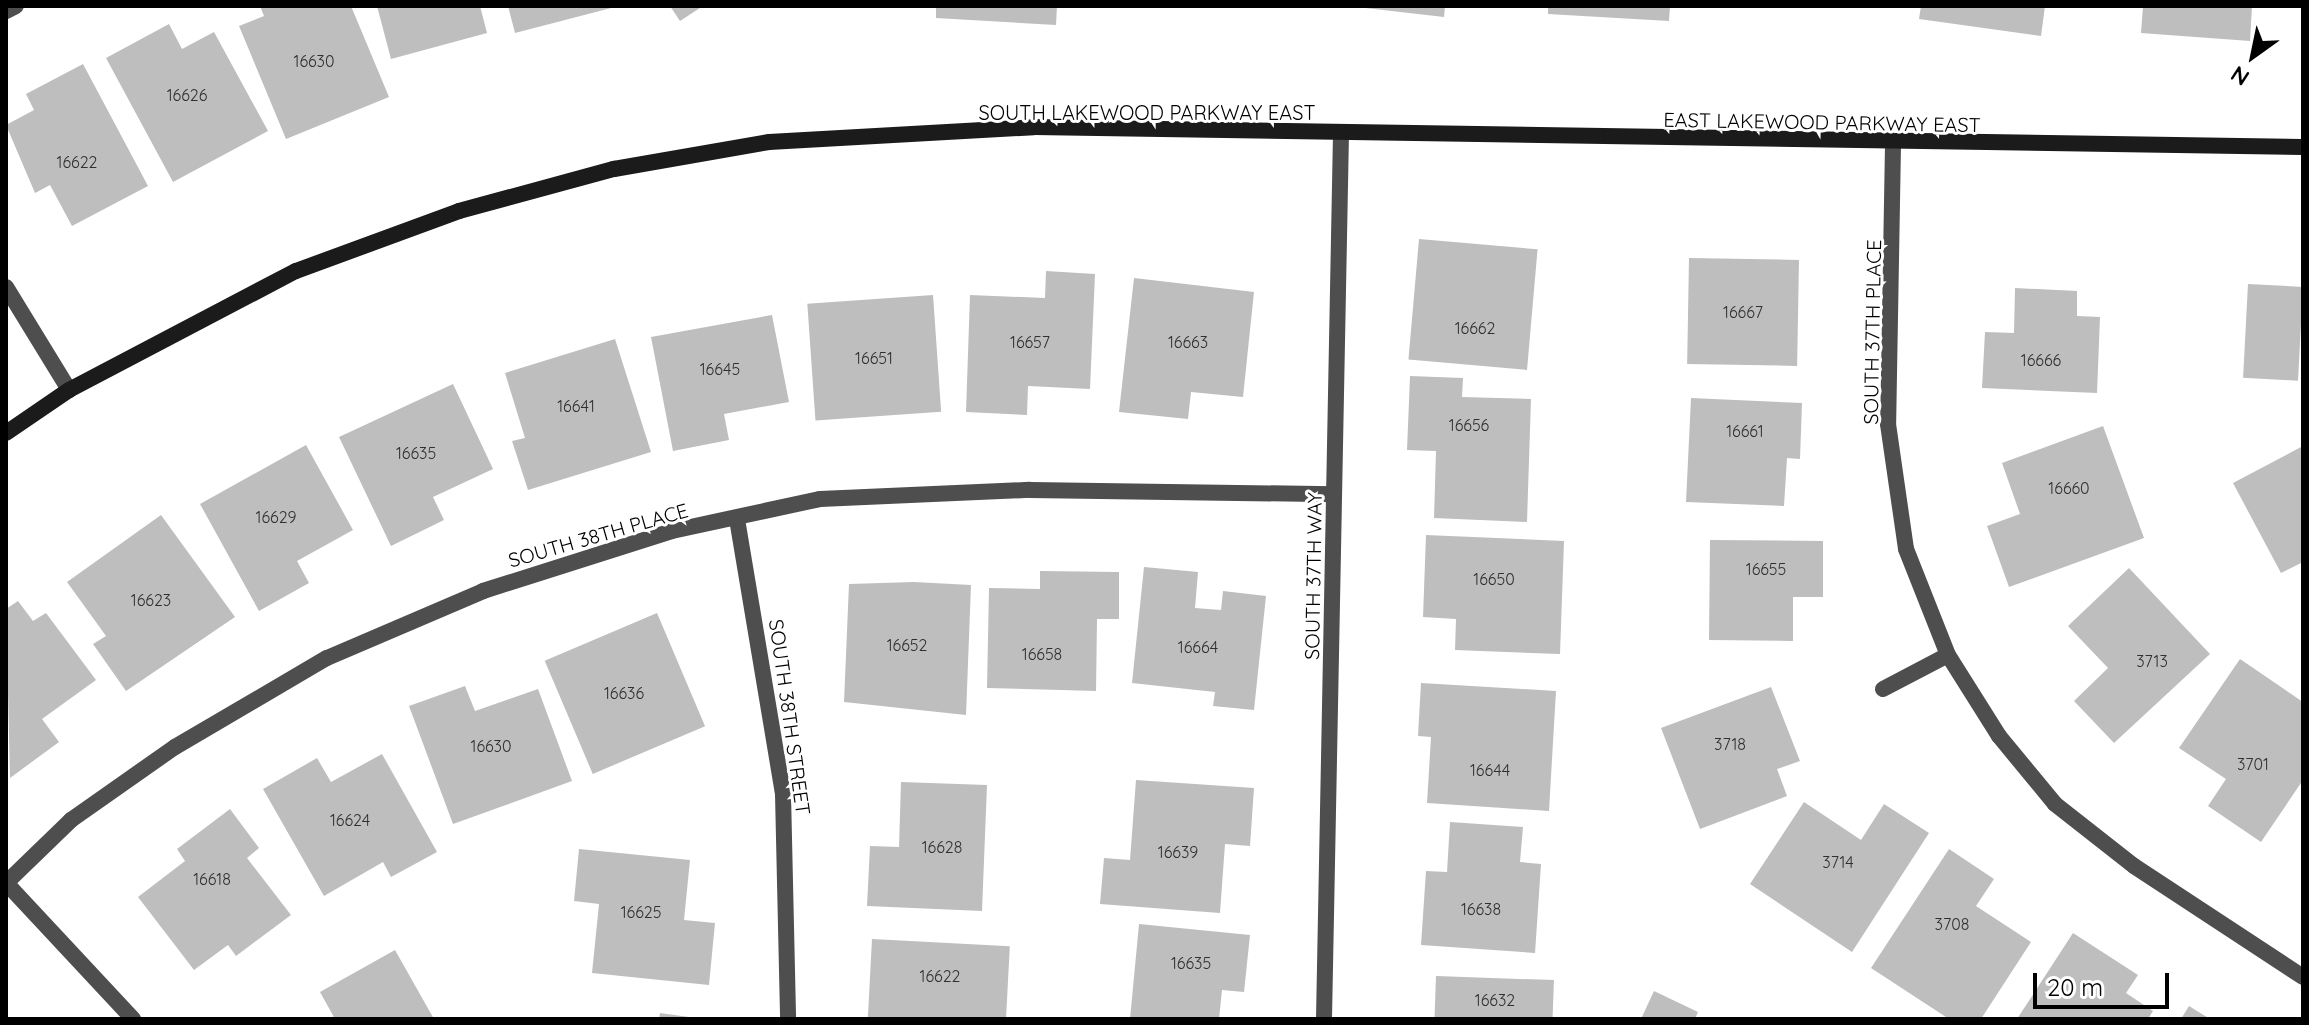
<!DOCTYPE html>
<html>
<head>
<meta charset="utf-8">
<style>
	body { margin:0 }
	#map { position:relative; width:2309px; height:1025px; overflow:hidden; background:#fff; font-family:Quicksand,sans-serif }
	div>[style] { position:absolute }
	[style*='--x'] { left:calc(var(--x)*1px); top:calc(var(--y)*1px); width:calc(var(--w)*1px); rotate:calc(var(--a)*1deg) }
	.building>* { inset:0; background:#bebebe; transform-origin:0 0 }
	.street>* { height:16px; margin:-8px; padding:0 8px; transform-origin:8px; border-radius:8px; background:#4e4e4e }
	.secondary>* { height:16px; margin:-8px; padding:0 8px; transform-origin:8px; border-radius:8px; background:#1b1b1b }
	span { translate:-50% -50%; white-space:nowrap; text-align:center; line-height:1.15; -webkit-text-stroke:6px #fff; paint-order:stroke }
	.number-label { font-size:16px; color:#303030 }
	.number-label span { -webkit-text-stroke-width:0 }
	.street-label { font-size:20px; color:#000 }
	.frame { position:absolute; inset:0; border:8px solid #000; pointer-events:none }
	.north { position:absolute; left:2213px; top:16px; width:80px; height:80px; -webkit-text-stroke:6px #fff; paint-order:stroke; rotate:213deg; font-size:22px; font-weight:700; line-height:32px; text-align:center; color:#000 }
	.north::after { content:''; display:block; margin:auto; width:28px; height:36px; background:#000; clip-path:polygon(50% 0,100% 100%,50% 72%,0 100%) }
	.scale { position:absolute; left:2033px; top:973px; width:136px; height:36px; box-sizing:border-box; border:4px solid #000; border-top:0; padding-left:10px; font-size:24px; line-height:28px; white-space:nowrap; color:#000; -webkit-text-stroke:6px #fff; paint-order:stroke }
</style>
</head>
<body>
<div id="map">
	<div class="building">
		<div style="clip-path:polygon(260px 6px,351px 6px,389px 97px,286px 139px,239px 26px,264px 16px)"></div>
		<div style="clip-path:polygon(377px 6px,480px 6px,487px 33px,391px 59px)"></div>
		<div style="clip-path:polygon(508px 6px,615px 6px,615px 7px,515px 33px)"></div>
		<div style="clip-path:polygon(670px 6px,703px 6px,680px 21px)"></div>
		<div style="clip-path:polygon(936px 6px,1057px 6px,1056px 25px,936px 18px)"></div>
		<div style="clip-path:polygon(1348px 6px,1445px 6px,1444px 17px)"></div>
		<div style="clip-path:polygon(1548px 6px,1670px 6px,1669px 21px,1548px 14px)"></div>
		<div style="clip-path:polygon(1921px 6px,2045px 6px,2041px 36px,1919px 19px)"></div>
		<div style="clip-path:polygon(2143px 6px,2252px 6px,2250px 41px,2141px 33px)"></div>
		<div style="clip-path:polygon(169px 24px,182px 49px,214px 32px,268px 131px,173px 182px,106px 58px)"></div>
		<div style="clip-path:polygon(83px 64px,148px 186px,72px 226px,50px 185px,35px 193px,6px 125px,34px 110px,26px 94px)"></div>
		<div style="left:1419px;top:239px;width:119px;height:121px;rotate:5deg"></div>
		<div style="left:1689px;top:258px;width:110px;height:106px;rotate:1deg"></div>
		<div style="clip-path:polygon(1046px 271px,1095px 274px,1090px 389px,1028px 386px,1027px 415px,966px 412px,970px 295px,1045px 298px)"></div>
		<div style="clip-path:polygon(1134px 278px,1254px 292px,1243px 397px,1191px 392px,1188px 419px,1119px 412px)"></div>
		<div style="left:2248px;top:284px;width:55px;height:94px;rotate:3deg"></div>
		<div style="clip-path:polygon(2015px 288px,2077px 291px,2077px 316px,2100px 317px,2097px 393px,1982px 388px,1985px 332px,2014px 333px)"></div>
		<div style="left:933px;top:295px;width:117px;height:126px;rotate:86deg"></div>
		<div style="clip-path:polygon(772px 315px,789px 402px,724px 414px,729px 440px,673px 451px,651px 337px)"></div>
		<div style="clip-path:polygon(615px 339px,651px 452px,528px 490px,512px 441px,525px 438px,505px 373px)"></div>
		<div style="clip-path:polygon(1410px 376px,1463px 378px,1462px 397px,1531px 399px,1527px 522px,1434px 518px,1436px 451px,1407px 450px)"></div>
		<div style="clip-path:polygon(453px 384px,493px 469px,433px 497px,444px 520px,391px 546px,339px 437px)"></div>
		<div style="clip-path:polygon(1691px 398px,1802px 403px,1800px 459px,1787px 458px,1784px 506px,1686px 502px)"></div>
		<div style="clip-path:polygon(2103px 426px,2144px 538px,2009px 587px,1987px 526px,2020px 514px,2002px 463px)"></div>
		<div style="clip-path:polygon(306px 445px,353px 530px,297px 561px,309px 583px,259px 611px,200px 504px)"></div>
		<div style="clip-path:polygon(2303px 446px,2303px 562px,2281px 573px,2233px 483px)"></div>
		<div style="clip-path:polygon(161px 515px,235px 617px,126px 691px,93px 644px,106px 636px,67px 582px)"></div>
		<div style="clip-path:polygon(1426px 535px,1564px 541px,1560px 654px,1455px 650px,1456px 619px,1423px 617px)"></div>
		<div style="clip-path:polygon(1710px 540px,1823px 541px,1823px 597px,1793px 597px,1793px 641px,1709px 640px)"></div>
		<div style="clip-path:polygon(1144px 567px,1198px 572px,1195px 608px,1221px 610px,1223px 591px,1266px 596px,1254px 710px,1213px 706px,1215px 692px,1132px 683px)"></div>
		<div style="clip-path:polygon(2129px 568px,2210px 654px,2114px 743px,2074px 701px,2108px 668px,2068px 626px)"></div>
		<div style="clip-path:polygon(1040px 571px,1119px 572px,1119px 619px,1097px 619px,1096px 691px,987px 688px,989px 588px,1040px 589px)"></div>
		<div style="clip-path:polygon(914px 582px,971px 585px,966px 715px,844px 702px,849px 584px)"></div>
		<div style="clip-path:polygon(18px 601px,33px 621px,46px 613px,96px 680px,42px 719px,59px 742px,10px 778px,6px 609px)"></div>
		<div style="left:657px;top:613px;width:123px;height:122px;rotate:67deg"></div>
		<div style="clip-path:polygon(2240px 659px,2303px 702px,2303px 780px,2261px 842px,2208px 806px,2226px 779px,2179px 748px)"></div>
		<div style="clip-path:polygon(1421px 683px,1556px 691px,1549px 811px,1427px 803px,1431px 737px,1418px 736px)"></div>
		<div style="clip-path:polygon(465px 686px,475px 711px,538px 689px,572px 781px,453px 824px,409px 706px)"></div>
		<div style="clip-path:polygon(1771px 687px,1800px 761px,1777px 769px,1787px 796px,1700px 829px,1661px 728px)"></div>
		<div style="clip-path:polygon(382px 754px,437px 852px,391px 877px,383px 862px,324px 896px,263px 789px,317px 758px,331px 782px)"></div>
		<div style="clip-path:polygon(1136px 780px,1254px 788px,1250px 846px,1225px 844px,1220px 913px,1100px 904px,1104px 858px,1130px 860px)"></div>
		<div style="clip-path:polygon(901px 782px,987px 785px,982px 911px,867px 906px,870px 846px,899px 847px)"></div>
		<div style="clip-path:polygon(1804px 802px,1861px 840px,1884px 804px,1929px 833px,1852px 952px,1750px 884px)"></div>
		<div style="clip-path:polygon(230px 809px,259px 848px,247px 858px,291px 915px,236px 956px,228px 945px,194px 970px,138px 897px,185px 861px,177px 849px)"></div>
		<div style="clip-path:polygon(1450px 822px,1523px 827px,1520px 862px,1541px 864px,1535px 953px,1421px 945px,1426px 871px,1447px 872px)"></div>
		<div style="clip-path:polygon(579px 849px,690px 860px,684px 920px,715px 923px,709px 985px,592px 973px,599px 904px,574px 901px)"></div>
		<div style="clip-path:polygon(1949px 849px,1994px 879px,1976px 906px,2031px 942px,1981px 1019px,1949px 1019px,1871px 968px)"></div>
		<div style="clip-path:polygon(1139px 924px,1250px 935px,1244px 992px,1222px 990px,1219px 1019px,1130px 1019px)"></div>
		<div style="clip-path:polygon(2073px 933px,2138px 975px,2126px 993px,2153px 1011px,2148px 1019px,2017px 1019px)"></div>
		<div style="left:872px;top:939px;width:138px;height:80px;rotate:3deg"></div>
		<div style="clip-path:polygon(395px 950px,434px 1019px,335px 1019px,320px 992px)"></div>
		<div style="left:1436px;top:976px;width:118px;height:43px;rotate:2deg"></div>
		<div style="clip-path:polygon(1654px 991px,1698px 1012px,1695px 1019px,1641px 1019px)"></div>
		<div style="clip-path:polygon(2189px 1006px,2210px 1019px,2181px 1019px)"></div>
		<div style="clip-path:polygon(660px 1013px,689px 1017px,689px 1019px,659px 1019px)"></div>
	</div>
	<div class="street">
		<div style="--x:6;--y:11;--w:11;--a:-27"></div>
		<div style="--x:1893;--y:145;--w:279;--a:91"></div>
		<div style="--x:1888;--y:424;--w:126;--a:81.8"></div>
		<div style="--x:1906;--y:549;--w:114;--a:68.4"></div>
		<div style="--x:1948;--y:655;--w:96;--a:57.8"></div>
		<div style="--x:1999;--y:736;--w:88;--a:50.5"></div>
		<div style="--x:2055;--y:804;--w:100;--a:38.1"></div>
		<div style="--x:2134;--y:866;--w:202;--a:33.3"></div>
		<div style="--x:6;--y:287;--w:121;--a:58.5"></div>
		<div style="--x:737;--y:519;--w:279;--a:80.5"></div>
		<div style="--x:783;--y:794;--w:225;--a:88.7"></div>
		<div style="--x:1883;--y:689;--w:73;--a:-27.6"></div>
		<div style="--x:133;--y:1019;--w:186;--a:-133"></div>
		<div style="--x:6;--y:883;--w:91;--a:-44.1"></div>
		<div style="--x:71;--y:820;--w:127;--a:-35.1"></div>
		<div style="--x:175;--y:747;--w:176;--a:-30.4"></div>
		<div style="--x:327;--y:658;--w:170;--a:-23.2"></div>
		<div style="--x:483;--y:591;--w:198;--a:-17.6"></div>
		<div style="--x:672;--y:531;--w:151;--a:-12.2"></div>
		<div style="--x:820;--y:499;--w:210;--a:-2.5"></div>
		<div style="--x:1030;--y:490;--w:304;--a:0.8"></div>
		<div style="--x:1324;--y:1019;--w:885;--a:-88.9"></div>
	</div>
	<div class="secondary">
		<div style="--x:6;--y:433;--w:76;--a:-34.3"></div>
		<div style="--x:69;--y:390;--w:256;--a:-27.7"></div>
		<div style="--x:296;--y:271;--w:174;--a:-20.2"></div>
		<div style="--x:459;--y:211;--w:161;--a:-15.2"></div>
		<div style="--x:614;--y:169;--w:157;--a:-9.9"></div>
		<div style="--x:769;--y:142;--w:265;--a:-3.2"></div>
		<div style="--x:1034;--y:127;--w:1269;--a:0.9"></div>
	</div>
	<div class="number-label">
		<span style="left:314px;top:61px">16630</span>
		<span style="left:187px;top:95px">16626</span>
		<span style="left:77px;top:162px">16622</span>
		<span style="left:1743px;top:312px">16667</span>
		<span style="left:1475px;top:328px">16662</span>
		<span style="left:1030px;top:342px">16657</span>
		<span style="left:1188px;top:342px">16663</span>
		<span style="left:874px;top:358px">16651</span>
		<span style="left:2041px;top:360px">16666</span>
		<span style="left:720px;top:369px">16645</span>
		<span style="left:576px;top:406px">16641</span>
		<span style="left:1469px;top:425px">16656</span>
		<span style="left:1745px;top:431px">16661</span>
		<span style="left:416px;top:453px">16635</span>
		<span style="left:2069px;top:488px">16660</span>
		<span style="left:276px;top:517px">16629</span>
		<span style="left:1766px;top:569px">16655</span>
		<span style="left:1494px;top:579px">16650</span>
		<span style="left:151px;top:600px">16623</span>
		<span style="left:907px;top:645px">16652</span>
		<span style="left:1198px;top:647px">16664</span>
		<span style="left:1042px;top:654px">16658</span>
		<span style="left:2152px;top:661px">3713</span>
		<span style="left:624px;top:693px">16636</span>
		<span style="left:1730px;top:744px">3718</span>
		<span style="left:491px;top:746px">16630</span>
		<span style="left:2253px;top:764px">3701</span>
		<span style="left:1490px;top:770px">16644</span>
		<span style="left:350px;top:820px">16624</span>
		<span style="left:942px;top:847px">16628</span>
		<span style="left:1178px;top:852px">16639</span>
		<span style="left:1838px;top:862px">3714</span>
		<span style="left:212px;top:879px">16618</span>
		<span style="left:1481px;top:909px">16638</span>
		<span style="left:641px;top:912px">16625</span>
		<span style="left:1952px;top:924px">3708</span>
		<span style="left:1191px;top:963px">16635</span>
		<span style="left:940px;top:976px">16622</span>
		<span style="left:1495px;top:1000px">16632</span>
	</div>
	<div class="street-label">
		<span style="left:1147px;top:112px">SOUTH LAKEWOOD PARKWAY EAST</span>
		<span style="left:1822px;top:122px;rotate:1deg">EAST LAKEWOOD PARKWAY EAST</span>
		<span style="left:1872px;top:332px;rotate:-89deg">SOUTH 37TH PLACE</span>
		<span style="left:598px;top:535px;rotate:-16deg">SOUTH 38TH PLACE</span>
		<span style="left:1313px;top:576px;rotate:-89deg">SOUTH 37TH WAY</span>
		<span style="left:790px;top:717px;rotate:82deg">SOUTH 38TH STREET</span>
	</div>
	<div class="frame"></div>
	<div class="north">N</div>
	<div class="scale">20 m</div>
</div>
</body>
</html>
